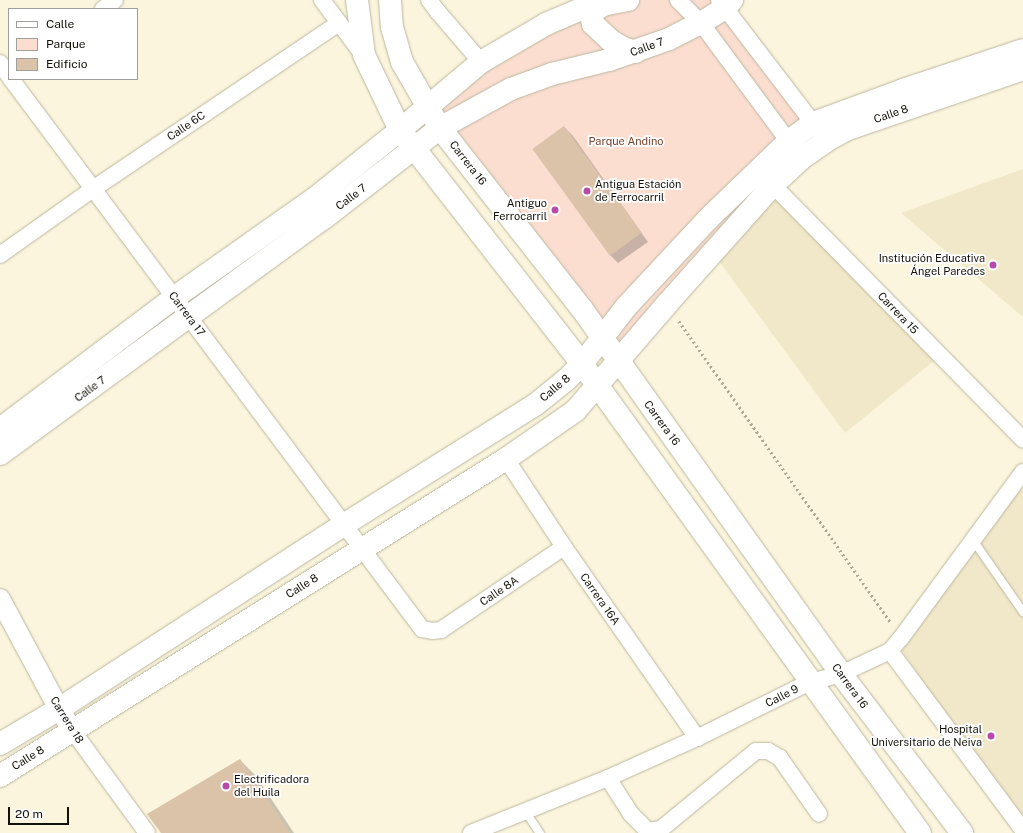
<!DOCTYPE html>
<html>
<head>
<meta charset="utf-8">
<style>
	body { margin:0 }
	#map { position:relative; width:1023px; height:833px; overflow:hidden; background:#fbf5dd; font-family:"Public Sans",sans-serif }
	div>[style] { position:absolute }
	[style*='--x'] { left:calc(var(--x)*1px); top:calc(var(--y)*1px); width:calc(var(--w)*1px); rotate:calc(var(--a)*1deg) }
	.built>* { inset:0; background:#f0e8c9 }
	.green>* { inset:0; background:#fbded0 }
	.shadow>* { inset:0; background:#0003 }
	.building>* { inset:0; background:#dac3a8; transform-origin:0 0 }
	.path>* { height:2.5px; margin-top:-1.25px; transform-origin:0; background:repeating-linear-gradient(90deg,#ada996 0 2px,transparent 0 5px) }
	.roads { filter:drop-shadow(0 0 1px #bcb69f) drop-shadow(0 0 1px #bcb69f) }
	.service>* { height:8px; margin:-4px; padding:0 4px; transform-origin:4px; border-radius:4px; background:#fff }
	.minor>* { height:16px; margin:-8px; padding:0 8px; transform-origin:8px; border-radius:8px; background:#fff }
	.tertiary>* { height:20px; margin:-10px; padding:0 10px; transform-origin:10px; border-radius:10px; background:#fff }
	.secondary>* { height:22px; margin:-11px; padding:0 11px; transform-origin:11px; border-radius:11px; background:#fff }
	.primary>* { height:22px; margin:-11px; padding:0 11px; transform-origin:11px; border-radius:11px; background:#fff }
	.dots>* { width:11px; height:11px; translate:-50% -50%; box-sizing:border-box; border:2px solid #fff; border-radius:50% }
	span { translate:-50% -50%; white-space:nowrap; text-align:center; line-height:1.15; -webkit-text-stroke:3.5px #fff; paint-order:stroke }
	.street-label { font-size:11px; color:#121008 }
	.park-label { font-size:11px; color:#75452e }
	.poi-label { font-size:11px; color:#121008 }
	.left { translate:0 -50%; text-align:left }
	.right { translate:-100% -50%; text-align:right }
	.legend { position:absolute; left:8px; top:8px; width:130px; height:72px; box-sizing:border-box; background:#fff; border:1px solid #a09f9c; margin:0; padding:5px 7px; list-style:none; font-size:12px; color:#121008 }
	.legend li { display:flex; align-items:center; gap:8px; height:20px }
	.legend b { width:20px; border:1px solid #a09f9c }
	.scale { position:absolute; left:8px; top:807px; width:61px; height:18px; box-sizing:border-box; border:2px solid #121008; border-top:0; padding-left:5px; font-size:12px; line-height:14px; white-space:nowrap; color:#121008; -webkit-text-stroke:3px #fff; paint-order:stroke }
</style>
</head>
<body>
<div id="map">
	<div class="built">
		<div style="clip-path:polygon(1023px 169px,1023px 317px,901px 213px)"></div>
		<div style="clip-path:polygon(773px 185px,940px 356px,845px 433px,713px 253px)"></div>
		<div style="clip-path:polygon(1023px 472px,1023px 830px,897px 643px)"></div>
	</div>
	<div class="green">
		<div style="clip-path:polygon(628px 0,719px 0,826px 141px,618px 362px,427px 107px,546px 24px)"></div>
	</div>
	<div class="shadow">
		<div style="clip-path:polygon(564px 127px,573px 136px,648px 242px,618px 263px,610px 255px,534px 149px)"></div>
		<div style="clip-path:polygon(240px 760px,256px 776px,294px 833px,162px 833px)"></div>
	</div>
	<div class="building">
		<div style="left:564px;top:126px;width:132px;height:39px;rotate:54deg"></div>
		<div style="clip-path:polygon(240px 759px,290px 833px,161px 833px,147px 814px)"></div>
	</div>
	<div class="path">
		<div style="--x:679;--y:321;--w:369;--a:54.9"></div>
	</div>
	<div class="roads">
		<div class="service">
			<div style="--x:973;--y:540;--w:88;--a:55.2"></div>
			<div style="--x:525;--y:811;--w:27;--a:56"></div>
		</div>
		<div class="minor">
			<div style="--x:322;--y:0;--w:69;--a:53.3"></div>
			<div style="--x:429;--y:0;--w:15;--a:53"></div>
			<div style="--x:438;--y:12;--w:66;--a:49.3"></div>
			<div style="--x:678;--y:0;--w:33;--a:45"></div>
			<div style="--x:701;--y:23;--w:158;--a:53.5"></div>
			<div style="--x:719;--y:0;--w:165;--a:52.6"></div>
			<div style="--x:103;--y:9;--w:15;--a:-37"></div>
			<div style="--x:0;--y:63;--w:16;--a:55"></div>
			<div style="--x:11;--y:79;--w:687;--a:53.23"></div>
			<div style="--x:422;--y:629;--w:10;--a:11"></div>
			<div style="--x:432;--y:631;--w:9;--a:-6"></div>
			<div style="--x:441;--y:630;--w:148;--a:-34"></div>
			<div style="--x:765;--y:177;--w:368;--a:45.5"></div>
			<div style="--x:0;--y:255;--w:114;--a:-35.4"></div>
			<div style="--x:93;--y:189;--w:297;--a:-34"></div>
			<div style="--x:506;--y:459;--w:105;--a:56.6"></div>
			<div style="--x:564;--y:547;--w:233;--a:55.1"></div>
			<div style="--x:890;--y:651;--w:223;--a:53.4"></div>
			<div style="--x:72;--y:730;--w:127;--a:53.9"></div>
			<div style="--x:608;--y:778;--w:43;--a:57.4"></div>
			<div style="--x:631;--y:814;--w:24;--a:45"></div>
			<div style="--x:648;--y:831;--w:13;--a:-9"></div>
			<div style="--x:661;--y:829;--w:123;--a:-39.4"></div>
			<div style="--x:756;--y:751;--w:12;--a:0"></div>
			<div style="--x:768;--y:751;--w:14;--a:30"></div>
			<div style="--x:780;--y:758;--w:68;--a:55.1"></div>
			<div style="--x:471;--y:833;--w:148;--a:-21.9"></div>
			<div style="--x:608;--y:778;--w:98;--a:-24.2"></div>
			<div style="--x:697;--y:738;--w:126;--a:-26.4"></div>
			<div style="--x:810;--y:682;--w:32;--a:-14"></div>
			<div style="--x:841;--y:674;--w:54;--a:-25.1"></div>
			<div style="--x:890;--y:651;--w:17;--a:-50"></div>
			<div style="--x:901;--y:638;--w:206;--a:-53.7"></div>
		</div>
		<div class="tertiary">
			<div style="--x:0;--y:599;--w:125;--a:61.8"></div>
			<div style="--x:59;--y:709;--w:25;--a:58"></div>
		</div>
		<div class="secondary">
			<div style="--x:608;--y:3;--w:16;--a:153"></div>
			<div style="--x:594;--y:10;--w:9;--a:103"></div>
			<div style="--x:592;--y:19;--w:5;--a:79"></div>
			<div style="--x:593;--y:24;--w:23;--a:43"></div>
			<div style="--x:610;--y:40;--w:15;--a:32"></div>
			<div style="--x:623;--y:48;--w:13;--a:18"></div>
			<div style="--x:0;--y:429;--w:219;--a:-37"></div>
			<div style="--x:175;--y:297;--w:170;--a:-35.2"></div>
			<div style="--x:314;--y:199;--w:110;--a:-38.7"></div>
			<div style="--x:400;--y:130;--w:106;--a:-40"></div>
			<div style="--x:481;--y:62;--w:75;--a:-30.3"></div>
			<div style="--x:546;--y:24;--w:38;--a:-23"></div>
			<div style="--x:581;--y:9;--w:48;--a:-10.8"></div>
			<div style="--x:0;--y:454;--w:401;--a:-36.1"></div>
			<div style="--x:324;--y:218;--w:147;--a:-37.8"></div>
			<div style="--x:440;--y:128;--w:81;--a:-28.8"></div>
			<div style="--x:511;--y:89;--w:44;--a:-20.1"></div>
			<div style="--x:552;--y:74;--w:59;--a:-13.8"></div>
			<div style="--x:609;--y:60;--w:64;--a:-19.3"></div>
			<div style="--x:669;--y:39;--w:36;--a:-27"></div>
			<div style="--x:701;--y:23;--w:28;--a:-32"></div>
			<div style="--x:725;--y:8;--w:11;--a:-49"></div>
			<div style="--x:0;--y:744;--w:69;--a:-30.7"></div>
			<div style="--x:59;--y:709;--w:341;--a:-32.9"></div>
			<div style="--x:345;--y:524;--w:224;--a:-32.1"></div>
			<div style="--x:535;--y:405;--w:40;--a:-39"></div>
			<div style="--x:566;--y:380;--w:23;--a:-45"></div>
			<div style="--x:582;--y:364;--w:72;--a:-52.3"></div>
			<div style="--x:626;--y:307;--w:122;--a:-47"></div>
			<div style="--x:709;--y:218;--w:111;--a:-43.9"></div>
			<div style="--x:789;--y:141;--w:30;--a:-37"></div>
			<div style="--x:813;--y:123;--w:96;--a:-20.1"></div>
			<div style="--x:903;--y:90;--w:126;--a:-18.4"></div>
			<div style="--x:0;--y:776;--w:597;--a:-32.07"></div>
			<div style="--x:506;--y:459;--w:84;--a:-34.8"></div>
			<div style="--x:575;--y:411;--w:141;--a:-49.3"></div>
			<div style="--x:667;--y:304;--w:159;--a:-48.3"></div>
			<div style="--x:773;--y:185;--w:40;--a:-43"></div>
			<div style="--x:802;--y:158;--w:29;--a:-35"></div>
			<div style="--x:826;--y:141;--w:25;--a:-29"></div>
			<div style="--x:848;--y:129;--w:185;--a:-18.9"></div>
		</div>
		<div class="primary">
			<div style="--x:357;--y:0;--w:55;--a:82.7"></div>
			<div style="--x:364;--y:55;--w:83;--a:64.4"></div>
			<div style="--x:400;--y:130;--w:296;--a:52.1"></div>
			<div style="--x:582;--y:364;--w:578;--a:54.22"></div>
			<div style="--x:390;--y:0;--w:27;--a:86"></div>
			<div style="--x:392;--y:27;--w:36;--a:74"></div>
			<div style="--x:402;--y:62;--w:76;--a:60.1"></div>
			<div style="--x:440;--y:128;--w:230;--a:51.9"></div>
			<div style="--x:582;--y:309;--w:448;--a:54.6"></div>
			<div style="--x:841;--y:674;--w:200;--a:52.7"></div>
		</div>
	</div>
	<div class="dots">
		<div style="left:587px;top:191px;background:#b94ba8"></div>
		<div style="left:555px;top:210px;background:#b94ba8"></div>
		<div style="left:993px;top:265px;background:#b94ba8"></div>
		<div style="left:991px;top:736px;background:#b94ba8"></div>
		<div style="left:226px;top:786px;background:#b94ba8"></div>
	</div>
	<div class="street-label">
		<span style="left:647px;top:47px;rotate:-20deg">Calle 7</span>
		<span style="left:891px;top:114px;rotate:-19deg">Calle 8</span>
		<span style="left:186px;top:126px;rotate:-34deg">Calle 6C</span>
		<span style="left:468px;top:163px;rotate:52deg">Carrera 16</span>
		<span style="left:351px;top:197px;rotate:-37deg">Calle 7</span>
		<span style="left:898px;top:313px;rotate:46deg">Carrera 15</span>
		<span style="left:187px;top:314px;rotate:53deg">Carrera 17</span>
		<span style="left:555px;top:388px;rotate:-40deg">Calle 8</span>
		<span style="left:90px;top:389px;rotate:-36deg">Calle 7</span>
		<span style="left:662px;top:423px;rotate:54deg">Carrera 16</span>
		<span style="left:302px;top:586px;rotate:-32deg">Calle 8</span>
		<span style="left:499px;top:591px;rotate:-34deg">Calle 8A</span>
		<span style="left:600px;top:599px;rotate:55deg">Carrera 16A</span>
		<span style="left:850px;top:686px;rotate:54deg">Carrera 16</span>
		<span style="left:782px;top:696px;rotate:-27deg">Calle 9</span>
		<span style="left:67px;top:720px;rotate:58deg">Carrera 18</span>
		<span style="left:28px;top:758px;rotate:-32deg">Calle 8</span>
	</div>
	<div class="park-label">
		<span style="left:626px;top:141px">Parque Andino</span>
	</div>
	<div class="poi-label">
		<span class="left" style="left:595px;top:191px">Antigua Estación<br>de Ferrocarril</span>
		<span class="right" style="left:547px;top:210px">Antiguo<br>Ferrocarril</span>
		<span class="right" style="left:985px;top:265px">Institución Educativa<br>Ángel Paredes</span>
		<span class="right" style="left:982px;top:736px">Hospital<br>Universitario de Neiva</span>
		<span class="left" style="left:234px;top:786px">Electrificadora<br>del Huila</span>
	</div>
	<ul class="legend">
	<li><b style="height:5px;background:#fff"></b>Calle</li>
	<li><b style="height:11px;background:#fbded0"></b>Parque</li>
	<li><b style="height:11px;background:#dac3a8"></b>Edificio</li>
	</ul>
	<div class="scale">20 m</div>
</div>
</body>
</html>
